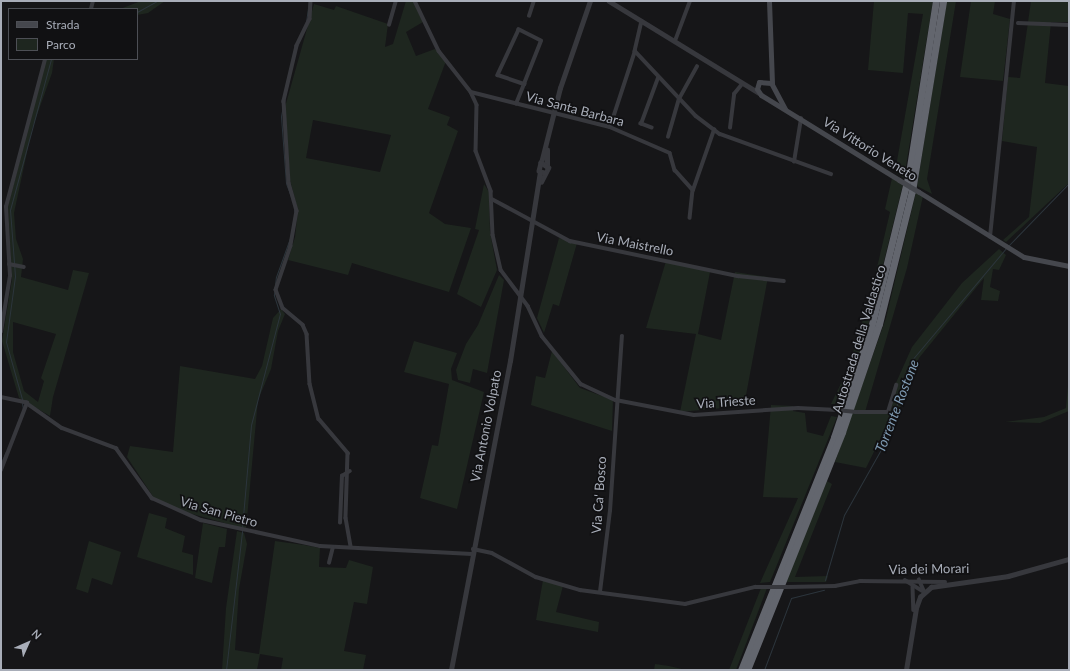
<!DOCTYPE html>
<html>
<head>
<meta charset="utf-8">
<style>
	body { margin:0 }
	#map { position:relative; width:1070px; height:671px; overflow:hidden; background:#161618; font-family:Lato,sans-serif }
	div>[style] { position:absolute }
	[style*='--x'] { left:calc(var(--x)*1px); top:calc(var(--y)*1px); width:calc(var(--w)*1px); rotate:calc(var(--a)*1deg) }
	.green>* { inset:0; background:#1e261f }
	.stream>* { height:1px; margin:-0.5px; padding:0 0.5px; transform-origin:0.5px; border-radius:0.5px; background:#2c353c }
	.minor>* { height:3.5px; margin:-1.75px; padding:0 1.75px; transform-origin:1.75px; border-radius:1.75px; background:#37383d }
	.tertiary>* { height:4.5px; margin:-2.25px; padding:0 2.25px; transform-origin:2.25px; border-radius:2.25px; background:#37383d }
	.secondary>* { height:5px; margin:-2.5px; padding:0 2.5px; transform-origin:2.5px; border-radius:2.5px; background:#45474d }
	.motorway>* { height:7px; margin:-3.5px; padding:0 3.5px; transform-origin:3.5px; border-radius:3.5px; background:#63666e }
	.minor-bridge>* { height:3.5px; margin:-1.75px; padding:0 1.75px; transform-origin:1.75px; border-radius:1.75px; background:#37383d }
	.secondary-bridge>* { height:5px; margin:-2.5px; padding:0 2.5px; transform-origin:2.5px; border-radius:2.5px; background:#45474d }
	span { translate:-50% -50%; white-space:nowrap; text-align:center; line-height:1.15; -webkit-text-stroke:3.5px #111113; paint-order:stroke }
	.street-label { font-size:13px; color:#a8adb8 }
	.water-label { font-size:14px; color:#7f9bb3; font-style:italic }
	.frame { position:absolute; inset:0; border:2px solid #a8adb8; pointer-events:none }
	.legend { position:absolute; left:8px; top:8px; width:130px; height:52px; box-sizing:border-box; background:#111113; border:1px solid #4d4f55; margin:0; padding:5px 7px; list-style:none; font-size:12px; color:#a8adb8 }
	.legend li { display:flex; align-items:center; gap:8px; height:20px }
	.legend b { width:20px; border:1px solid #4d4f55 }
	.north { position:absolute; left:8px; top:623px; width:40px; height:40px; -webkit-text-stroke:3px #111113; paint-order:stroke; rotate:45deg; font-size:11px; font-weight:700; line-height:16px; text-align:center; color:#a8adb8 }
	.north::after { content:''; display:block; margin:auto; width:14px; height:18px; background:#a8adb8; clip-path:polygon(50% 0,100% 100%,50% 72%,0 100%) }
</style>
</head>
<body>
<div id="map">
	<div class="green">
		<div style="clip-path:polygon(141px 1px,165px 1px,148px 13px,137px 15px,137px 9px,120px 9px)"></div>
		<div style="clip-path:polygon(evenodd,406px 1px,413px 1px,423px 22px,406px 32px,416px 56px,435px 49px,446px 61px,428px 109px,450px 117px,447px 125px,458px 131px,429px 213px,445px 224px,471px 228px,449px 292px,352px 263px,348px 275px,288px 260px,295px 237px,298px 210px,290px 180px,285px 107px,314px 4px,334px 10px,336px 6px,388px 24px,385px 47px,393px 44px,406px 1px,313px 120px,391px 135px,380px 172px,306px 158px,313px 120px)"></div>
		<div style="clip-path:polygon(874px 1px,933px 1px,904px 178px,895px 172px,923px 14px,908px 13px,903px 73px,868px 70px)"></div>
		<div style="clip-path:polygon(947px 1px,956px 1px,927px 179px,932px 194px,917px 186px)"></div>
		<div style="clip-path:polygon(971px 1px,995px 1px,993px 14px,1010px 19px,1003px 81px,960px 77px)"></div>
		<div style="clip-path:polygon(1031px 1px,1069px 1px,1069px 22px,1051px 22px,1045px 83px,1069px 86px,1069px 183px,1006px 242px,1003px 240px,1029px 217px,1037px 147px,1002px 141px,1008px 77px,1020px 78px)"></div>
		<div style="clip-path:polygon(evenodd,46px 59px,54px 59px,52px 73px,32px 129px,14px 213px,16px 239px,23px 259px,21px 277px,68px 290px,73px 270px,89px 273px,53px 397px,50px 416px,19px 398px,2px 341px,12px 279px,8px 206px,46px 59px,13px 322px,56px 334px,41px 378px,44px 381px,38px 402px,24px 391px,13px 352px,13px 322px)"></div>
		<div style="clip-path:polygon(892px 178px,903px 184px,866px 334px,842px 404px,831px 404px,848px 369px,871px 293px,890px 212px,885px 209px)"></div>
		<div style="clip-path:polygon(484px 184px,489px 192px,490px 232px,497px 270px,481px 307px,457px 294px,479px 230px,475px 229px)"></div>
		<div style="clip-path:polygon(916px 192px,923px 196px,907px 268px,865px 412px,890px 410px,895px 385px,912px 347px,962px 283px,999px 249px,1006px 255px,999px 270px,993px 269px,990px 287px,1000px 291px,998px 301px,981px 300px,984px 278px,919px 358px,897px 417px,891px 417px,866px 468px,835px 462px,886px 318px)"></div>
		<div style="clip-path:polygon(559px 238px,577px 243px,559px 306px,553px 304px,544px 333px,537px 318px)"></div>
		<div style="clip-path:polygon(666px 261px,710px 272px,698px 334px,721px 340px,735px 272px,768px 277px,744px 406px,680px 412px,696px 334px,646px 328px)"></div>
		<div style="clip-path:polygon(499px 275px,504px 280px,487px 373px,473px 369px,470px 383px,458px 380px,456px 370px,466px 344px,478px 325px)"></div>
		<div style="clip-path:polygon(281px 309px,285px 314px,278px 331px,271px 369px,258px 400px,246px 529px,185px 512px,154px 498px,127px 457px,130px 446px,173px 452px,180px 366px,255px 379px,262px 366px,273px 318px)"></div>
		<div style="clip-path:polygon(414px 341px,457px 353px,451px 369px,452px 380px,484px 392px,457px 509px,420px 498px,432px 445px,438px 446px,449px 384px,404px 372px)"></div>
		<div style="clip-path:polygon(552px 351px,580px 388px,613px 400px,612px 431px,531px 405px,536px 376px,545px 378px)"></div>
		<div style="clip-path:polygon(1069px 375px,1069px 411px,1040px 423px,1005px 422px,1044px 417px,1066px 408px)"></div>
		<div style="clip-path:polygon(771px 405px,793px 406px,793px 411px,805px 413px,807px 432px,823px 436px,831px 416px,837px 417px,770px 582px,760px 583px,798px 498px,763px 497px)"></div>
		<div style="clip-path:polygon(827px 481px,832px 484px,795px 577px,828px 576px,826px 582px,785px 582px)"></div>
		<div style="clip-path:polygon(149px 513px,167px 518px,165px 528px,185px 536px,182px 552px,193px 555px,193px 575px,137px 557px)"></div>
		<div style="clip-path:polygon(203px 523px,227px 529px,225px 547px,219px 547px,212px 583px,195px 578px)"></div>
		<div style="clip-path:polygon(237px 531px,244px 533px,247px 544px,239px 589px,235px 650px,259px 654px,275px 541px,304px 545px,320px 548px,319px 567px,346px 568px,349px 560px,373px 567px,367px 604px,354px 602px,344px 651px,366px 655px,363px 670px,281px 670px,283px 658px,260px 654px,257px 670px,222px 670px,226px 608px)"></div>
		<div style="clip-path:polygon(89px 541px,121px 552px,112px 585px,92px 578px,88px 593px,76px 589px)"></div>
		<div style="clip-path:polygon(543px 580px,563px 586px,556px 612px,599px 622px,598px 632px,536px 620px)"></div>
		<div style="clip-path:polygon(761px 588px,767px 588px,736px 670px,729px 670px)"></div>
		<div style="clip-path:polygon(655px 664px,669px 666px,686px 670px,654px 670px)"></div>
	</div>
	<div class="stream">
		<div style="--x:137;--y:12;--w:23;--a:-29"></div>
		<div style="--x:306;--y:22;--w:21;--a:-82"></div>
		<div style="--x:298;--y:40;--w:11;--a:-63"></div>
		<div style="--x:292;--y:199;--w:17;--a:-111"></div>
		<div style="--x:286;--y:183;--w:67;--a:-94.3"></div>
		<div style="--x:281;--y:116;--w:62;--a:-78.9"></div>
		<div style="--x:294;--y:208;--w:6;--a:81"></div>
		<div style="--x:1008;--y:246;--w:88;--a:-45.9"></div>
		<div style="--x:22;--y:399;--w:59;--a:-105.7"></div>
		<div style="--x:6;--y:342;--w:67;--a:-82.2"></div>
		<div style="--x:15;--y:276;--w:66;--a:-94.3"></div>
		<div style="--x:10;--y:210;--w:156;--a:-74.8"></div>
		<div style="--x:22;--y:403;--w:6;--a:81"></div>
		<div style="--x:1;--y:463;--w:13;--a:-67"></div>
		<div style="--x:242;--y:528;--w:103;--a:-85"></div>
		<div style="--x:251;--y:425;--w:115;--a:-75.4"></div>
		<div style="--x:280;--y:314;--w:20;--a:-108"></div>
		<div style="--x:274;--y:295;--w:18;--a:-84"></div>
		<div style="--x:276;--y:277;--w:45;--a:-70.3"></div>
		<div style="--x:825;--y:580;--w:68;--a:-73.7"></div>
		<div style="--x:844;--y:515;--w:81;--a:-60.6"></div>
		<div style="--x:884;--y:444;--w:87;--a:-72"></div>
		<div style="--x:911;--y:361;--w:148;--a:-49.9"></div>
		<div style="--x:226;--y:670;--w:140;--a:-83.4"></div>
		<div style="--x:764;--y:670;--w:77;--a:-69.4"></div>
		<div style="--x:791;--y:598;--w:34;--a:-14"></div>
	</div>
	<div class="minor">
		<div style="--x:311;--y:1;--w:18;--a:93"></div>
		<div style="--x:310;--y:19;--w:30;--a:116"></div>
		<div style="--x:297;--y:46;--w:57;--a:103.3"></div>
		<div style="--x:284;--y:101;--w:82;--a:86.5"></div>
		<div style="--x:289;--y:183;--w:29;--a:74"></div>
		<div style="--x:297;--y:211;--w:36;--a:100"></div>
		<div style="--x:291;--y:246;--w:46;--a:108.8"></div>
		<div style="--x:276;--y:290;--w:19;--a:69"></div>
		<div style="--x:283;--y:308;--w:26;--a:40"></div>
		<div style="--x:303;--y:325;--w:10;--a:66"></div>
		<div style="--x:307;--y:334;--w:50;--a:86.6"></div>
		<div style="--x:310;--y:384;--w:36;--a:76"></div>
		<div style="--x:319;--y:419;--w:45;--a:49.5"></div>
		<div style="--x:348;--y:453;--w:65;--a:91.8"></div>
		<div style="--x:346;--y:518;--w:29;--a:80"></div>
		<div style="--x:415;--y:1;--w:55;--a:64.4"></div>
		<div style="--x:439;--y:51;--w:52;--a:52"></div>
		<div style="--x:471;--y:92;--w:14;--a:65"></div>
		<div style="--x:477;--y:105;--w:46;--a:91.2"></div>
		<div style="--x:476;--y:151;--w:43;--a:69.4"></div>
		<div style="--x:491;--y:191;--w:44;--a:87.4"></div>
		<div style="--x:493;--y:235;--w:36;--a:77"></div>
		<div style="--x:501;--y:270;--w:45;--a:53.1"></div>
		<div style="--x:528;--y:306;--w:33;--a:65"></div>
		<div style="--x:542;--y:336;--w:62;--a:50.9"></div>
		<div style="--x:581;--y:384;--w:38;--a:25"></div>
		<div style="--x:616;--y:400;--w:79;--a:10.9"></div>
		<div style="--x:694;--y:415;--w:104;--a:-3.9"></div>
		<div style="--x:798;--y:408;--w:39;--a:3"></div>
		<div style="--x:91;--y:9;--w:8;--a:-76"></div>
		<div style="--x:529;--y:16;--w:16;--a:-72"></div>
		<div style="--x:642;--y:21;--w:31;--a:103"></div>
		<div style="--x:635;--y:51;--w:89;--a:46.8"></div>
		<div style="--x:696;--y:116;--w:30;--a:37"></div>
		<div style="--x:720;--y:134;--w:118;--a:19.8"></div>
		<div style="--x:1018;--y:23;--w:51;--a:2.2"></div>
		<div style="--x:389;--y:25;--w:25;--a:-74"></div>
		<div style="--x:675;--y:41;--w:43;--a:-69.4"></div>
		<div style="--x:471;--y:92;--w:143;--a:14.1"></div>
		<div style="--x:610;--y:127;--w:65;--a:23.4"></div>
		<div style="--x:670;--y:153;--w:18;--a:74"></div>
		<div style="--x:675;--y:170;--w:27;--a:48"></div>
		<div style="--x:693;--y:190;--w:28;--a:96"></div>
		<div style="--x:516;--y:104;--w:22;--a:-68"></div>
		<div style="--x:524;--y:84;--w:46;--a:-68.4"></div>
		<div style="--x:541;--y:41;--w:25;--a:-153"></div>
		<div style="--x:519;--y:30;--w:50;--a:115"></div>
		<div style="--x:498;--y:75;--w:28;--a:19"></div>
		<div style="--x:610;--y:127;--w:80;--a:-71.8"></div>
		<div style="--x:652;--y:128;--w:12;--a:-160"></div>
		<div style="--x:641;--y:124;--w:49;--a:-69.7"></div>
		<div style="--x:730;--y:128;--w:34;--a:-83"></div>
		<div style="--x:734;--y:94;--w:13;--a:-51"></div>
		<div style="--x:668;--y:137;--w:40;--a:-74"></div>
		<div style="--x:679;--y:99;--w:37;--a:-61"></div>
		<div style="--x:794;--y:162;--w:44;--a:-80.8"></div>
		<div style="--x:693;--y:190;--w:64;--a:-70.7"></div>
		<div style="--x:492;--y:199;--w:89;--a:28.3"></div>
		<div style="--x:570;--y:241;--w:172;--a:11.8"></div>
		<div style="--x:738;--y:276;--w:46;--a:6.2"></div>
		<div style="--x:990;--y:237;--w:237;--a:-84.2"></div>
		<div style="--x:9;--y:264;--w:15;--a:11"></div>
		<div style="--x:1;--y:332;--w:57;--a:-80.9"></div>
		<div style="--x:10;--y:276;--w:69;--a:-93.3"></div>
		<div style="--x:6;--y:207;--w:153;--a:-75.2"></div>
		<div style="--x:1;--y:397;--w:25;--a:12"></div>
		<div style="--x:25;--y:402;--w:45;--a:35.1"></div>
		<div style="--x:62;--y:428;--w:58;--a:20.3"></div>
		<div style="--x:116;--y:448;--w:62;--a:54.2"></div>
		<div style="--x:152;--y:498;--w:54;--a:24.2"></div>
		<div style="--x:201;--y:520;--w:122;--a:12.3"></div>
		<div style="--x:320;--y:546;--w:152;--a:3"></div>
		<div style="--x:856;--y:412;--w:32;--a:0"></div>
		<div style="--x:888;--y:412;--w:28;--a:-73"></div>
		<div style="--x:1;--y:470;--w:72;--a:-68.8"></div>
		<div style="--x:340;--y:523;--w:47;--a:-87.6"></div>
		<div style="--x:342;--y:476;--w:9;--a:-32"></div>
		<div style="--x:473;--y:549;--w:19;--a:12"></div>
		<div style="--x:492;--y:553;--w:50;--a:28.6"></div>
		<div style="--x:536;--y:577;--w:46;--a:16.5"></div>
		<div style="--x:580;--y:590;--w:106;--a:7.6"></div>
		<div style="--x:685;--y:604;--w:72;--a:-13.7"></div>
		<div style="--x:329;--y:563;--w:16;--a:-76"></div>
		<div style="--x:905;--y:580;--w:22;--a:32"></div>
		<div style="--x:924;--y:592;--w:13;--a:-113"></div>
		<div style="--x:787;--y:587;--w:48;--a:-1.2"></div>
		<div style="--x:835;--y:586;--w:25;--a:-11"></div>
		<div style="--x:860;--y:581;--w:85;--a:0.7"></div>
		<div style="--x:913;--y:587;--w:23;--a:88"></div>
		<div style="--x:600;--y:592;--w:82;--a:-83"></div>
		<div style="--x:610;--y:511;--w:175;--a:-86.1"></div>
	</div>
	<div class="tertiary">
		<div style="--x:609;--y:1;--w:176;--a:31.5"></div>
		<div style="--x:541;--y:163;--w:77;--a:-75.8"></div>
		<div style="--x:560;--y:88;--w:92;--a:-71"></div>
		<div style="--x:547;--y:165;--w:15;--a:-90"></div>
		<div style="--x:541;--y:182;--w:16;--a:-63"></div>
		<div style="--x:548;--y:168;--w:9;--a:-144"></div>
		<div style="--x:541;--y:163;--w:8;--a:104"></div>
		<div style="--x:539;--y:171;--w:6;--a:18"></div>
		<div style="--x:451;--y:670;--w:315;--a:-79.2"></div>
		<div style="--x:510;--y:361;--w:191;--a:-81"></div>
		<div style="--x:906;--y:670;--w:63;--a:-80.8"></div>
		<div style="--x:916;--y:608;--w:12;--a:-70"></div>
		<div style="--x:920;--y:597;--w:15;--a:-42"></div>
		<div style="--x:931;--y:587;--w:78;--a:-8.1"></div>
		<div style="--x:1008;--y:576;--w:63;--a:-15.6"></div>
	</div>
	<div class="secondary">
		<div style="--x:769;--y:1;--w:83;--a:87.9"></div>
		<div style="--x:785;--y:109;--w:30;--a:-118"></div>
		<div style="--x:771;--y:83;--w:12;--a:-175"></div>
		<div style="--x:759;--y:82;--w:7;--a:106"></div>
		<div style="--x:757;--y:89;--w:7;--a:56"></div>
		<div style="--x:761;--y:95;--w:162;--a:31.6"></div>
		<div style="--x:919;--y:192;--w:123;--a:31.8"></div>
		<div style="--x:1024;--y:257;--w:46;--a:11.3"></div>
	</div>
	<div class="motorway">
		<div style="--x:741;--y:670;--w:251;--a:-68.2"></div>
		<div style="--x:834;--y:437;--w:115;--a:-71.3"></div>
		<div style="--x:871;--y:328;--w:160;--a:-76.2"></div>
		<div style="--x:909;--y:173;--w:174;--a:-81.1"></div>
		<div style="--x:747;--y:670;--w:256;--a:-68.2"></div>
		<div style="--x:842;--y:432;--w:114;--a:-71.1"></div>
		<div style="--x:879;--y:324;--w:137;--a:-76.1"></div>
		<div style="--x:912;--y:191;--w:193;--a:-80.7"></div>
	</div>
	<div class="minor-bridge">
		<div style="--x:837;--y:410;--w:19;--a:6"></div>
		<div style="--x:755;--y:587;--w:32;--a:0"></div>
	</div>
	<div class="secondary-bridge">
		<div style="--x:899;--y:180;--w:23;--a:31"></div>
	</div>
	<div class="street-label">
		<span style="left:575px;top:109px;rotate:15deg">Via Santa Barbara</span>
		<span style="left:870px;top:149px;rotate:32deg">Via Vittorio Veneto</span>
		<span style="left:635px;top:244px;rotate:11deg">Via Maistrello</span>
		<span style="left:859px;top:339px;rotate:-73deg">Autostrada della Valdastico</span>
		<span style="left:726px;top:402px;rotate:-4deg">Via Trieste</span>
		<span style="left:486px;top:426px;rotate:-79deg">Via Antonio Volpato</span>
		<span style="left:599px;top:495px;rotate:-86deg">Via Ca' Bosco</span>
		<span style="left:219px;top:512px;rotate:16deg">Via San Pietro</span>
		<span style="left:929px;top:569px;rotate:-1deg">Via dei Morari</span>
	</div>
	<div class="water-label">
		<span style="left:897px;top:406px;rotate:-69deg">Torrente Rostone</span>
	</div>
	<div class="frame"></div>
	<ul class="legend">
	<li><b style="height:5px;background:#45474d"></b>Strada</li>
	<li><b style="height:11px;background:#1e261f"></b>Parco</li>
	</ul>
	<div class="north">N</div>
</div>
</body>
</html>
